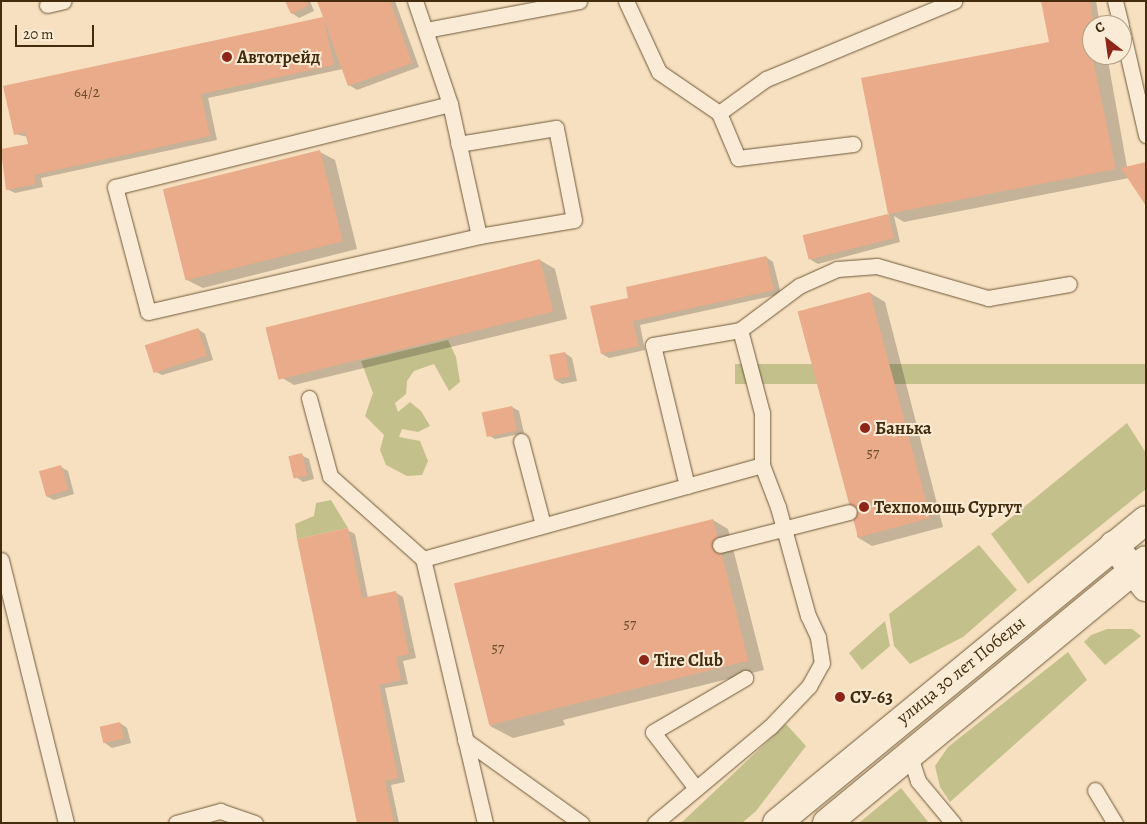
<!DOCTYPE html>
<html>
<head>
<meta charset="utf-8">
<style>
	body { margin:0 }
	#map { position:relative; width:1147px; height:824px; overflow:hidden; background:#f6e0bf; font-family:Alegreya,serif }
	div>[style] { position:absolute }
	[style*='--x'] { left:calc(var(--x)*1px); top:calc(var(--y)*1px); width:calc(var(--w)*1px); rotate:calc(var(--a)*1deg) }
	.green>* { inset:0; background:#c4c08c; transform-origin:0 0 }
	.shadow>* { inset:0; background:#0003 }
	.building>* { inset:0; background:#e9ab89; transform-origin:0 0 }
	.roads { filter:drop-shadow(0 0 1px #70593a) drop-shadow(0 0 1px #70593a) }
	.lane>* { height:15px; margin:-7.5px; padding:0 7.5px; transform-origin:7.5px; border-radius:7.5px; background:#f9ebd5 }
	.street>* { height:28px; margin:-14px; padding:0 14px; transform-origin:14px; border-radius:14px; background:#f9ebd5 }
	.secondary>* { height:28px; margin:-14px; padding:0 14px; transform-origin:14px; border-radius:14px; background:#f9ebd5 }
	.dots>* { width:14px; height:14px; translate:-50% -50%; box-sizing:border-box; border:2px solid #f9ebd5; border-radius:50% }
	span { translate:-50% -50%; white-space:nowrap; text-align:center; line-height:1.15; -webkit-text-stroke:4px #f9ebd5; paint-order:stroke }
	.number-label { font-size:15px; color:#6c4c2c }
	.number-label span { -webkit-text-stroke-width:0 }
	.poi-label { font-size:18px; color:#432c0d; font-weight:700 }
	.left { translate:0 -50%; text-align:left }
	.street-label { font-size:18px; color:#432c0d }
	.frame { position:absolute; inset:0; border:2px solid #432c0d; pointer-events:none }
	.north { position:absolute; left:1082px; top:15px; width:50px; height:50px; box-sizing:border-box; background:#f9ebd5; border:1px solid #b09f85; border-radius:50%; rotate:330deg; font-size:14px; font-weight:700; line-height:20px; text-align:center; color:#432c0d }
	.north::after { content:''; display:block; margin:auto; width:18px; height:22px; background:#8f2418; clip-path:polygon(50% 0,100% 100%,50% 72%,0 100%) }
	.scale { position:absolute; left:15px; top:25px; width:79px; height:22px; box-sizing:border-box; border:2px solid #432c0d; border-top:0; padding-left:6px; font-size:15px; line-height:18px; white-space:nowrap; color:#432c0d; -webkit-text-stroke:4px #f9ebd5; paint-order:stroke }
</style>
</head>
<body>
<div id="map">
	<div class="green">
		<div style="clip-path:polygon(448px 340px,456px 357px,460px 382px,449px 391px,434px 364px,414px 371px,407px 381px,406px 394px,395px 403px,398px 412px,410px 402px,421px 411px,430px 426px,418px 432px,402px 429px,399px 437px,420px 441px,428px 461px,422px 475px,407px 476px,386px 465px,380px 450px,384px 435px,365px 416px,373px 393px,361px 361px)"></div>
		<div style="left:1146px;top:364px;width:20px;height:411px;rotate:90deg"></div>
		<div style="clip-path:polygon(1127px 423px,1146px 453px,1146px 489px,1028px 584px,991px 534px)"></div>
		<div style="clip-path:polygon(331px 500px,348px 528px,297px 539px,295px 524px,314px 516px,316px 503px)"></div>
		<div style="clip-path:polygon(979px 545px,1017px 590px,963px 637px,910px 664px,894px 646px,889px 614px)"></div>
		<div style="clip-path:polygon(885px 621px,890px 646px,862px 670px,849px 653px)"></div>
		<div style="clip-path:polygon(1107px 629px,1132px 629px,1141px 636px,1105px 665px,1084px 642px,1091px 635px)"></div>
		<div style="clip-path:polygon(1068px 652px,1087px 680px,950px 802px,940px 787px,935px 766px,948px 747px)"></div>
		<div style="clip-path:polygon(786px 724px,806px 746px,756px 811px,742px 823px,681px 823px)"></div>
		<div style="clip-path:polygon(901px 788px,929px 823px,859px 823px)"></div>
	</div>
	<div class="shadow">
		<div style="clip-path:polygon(286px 1px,310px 1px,314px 11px,299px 18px,292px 13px)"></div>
		<div style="clip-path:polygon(319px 1px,395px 1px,419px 67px,357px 90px,349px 85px,343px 69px,208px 98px,217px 140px,41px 178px,43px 187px,15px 193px,7px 189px,1px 150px,29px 145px,28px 137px,15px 134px,325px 18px)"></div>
		<div style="clip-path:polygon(1043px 1px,1096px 1px,1100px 25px,1092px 25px,1092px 55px,1107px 55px,1129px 178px,904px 222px,894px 216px,900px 242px,818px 264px,811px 260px,805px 238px,889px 215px,863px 79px,1051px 43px)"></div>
		<div style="clip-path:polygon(320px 152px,335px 160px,357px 249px,203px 288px,187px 280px)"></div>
		<div style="clip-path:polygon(766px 257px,773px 262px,781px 294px,640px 325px,645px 350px,609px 358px,602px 354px,629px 299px)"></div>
		<div style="clip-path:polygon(540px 260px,555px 269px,567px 319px,294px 385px,279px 376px)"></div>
		<div style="clip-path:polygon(870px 293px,885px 302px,943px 527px,872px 546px,857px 537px)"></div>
		<div style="clip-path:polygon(198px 329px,205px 334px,213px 360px,162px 375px,154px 371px)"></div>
		<div style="clip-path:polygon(565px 353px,572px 358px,577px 381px,562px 384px,555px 380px)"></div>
		<div style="clip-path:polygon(512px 407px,519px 411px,524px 433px,495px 439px,488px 435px)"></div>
		<div style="clip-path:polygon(301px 455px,309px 459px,314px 479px,303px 482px,296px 477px)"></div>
		<div style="clip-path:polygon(61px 467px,68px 471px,74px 494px,54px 500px,46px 496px)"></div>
		<div style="clip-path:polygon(713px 520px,728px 529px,764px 670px,563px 720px,565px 725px,513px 738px,490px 726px)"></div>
		<div style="clip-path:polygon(347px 530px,355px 534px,368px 598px,395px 592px,403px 597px,416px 658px,403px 661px,408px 684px,385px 688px,405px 782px,391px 785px,399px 823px,358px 823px)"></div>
		<div style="clip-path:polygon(120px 723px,127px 728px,131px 743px,112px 748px,105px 743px)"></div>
	</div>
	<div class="building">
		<div style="clip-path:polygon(285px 1px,306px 1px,308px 6px,291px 14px)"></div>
		<div style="clip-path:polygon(317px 1px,390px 1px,412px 63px,348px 86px,324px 20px,334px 65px,201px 94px,210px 136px,34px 175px,36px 184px,6px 190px,1px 149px,28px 144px,25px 132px,14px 135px,3px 86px,323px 17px)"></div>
		<div style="clip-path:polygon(1041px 1px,1090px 1px,1094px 25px,1089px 34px,1092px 55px,1116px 169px,888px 214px,861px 78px,1049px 42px)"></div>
		<div style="left:320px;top:150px;width:94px;height:162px;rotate:76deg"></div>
		<div style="clip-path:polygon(1146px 162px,1146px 206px,1121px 168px)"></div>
		<div style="left:888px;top:214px;width:25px;height:88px;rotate:76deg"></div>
		<div style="clip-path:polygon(766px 256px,774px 290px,633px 321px,639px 346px,601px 354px,590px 306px,628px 298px,626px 287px)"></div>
		<div style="left:540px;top:259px;width:54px;height:283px;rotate:76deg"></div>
		<div style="left:870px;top:292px;width:234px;height:75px;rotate:75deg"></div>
		<div style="left:198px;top:328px;width:29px;height:56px;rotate:72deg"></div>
		<div style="left:565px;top:352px;width:25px;height:16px;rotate:79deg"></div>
		<div style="left:512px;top:406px;width:25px;height:31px;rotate:78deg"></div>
		<div style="left:302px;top:453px;width:23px;height:14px;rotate:77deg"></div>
		<div style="left:61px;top:465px;width:26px;height:23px;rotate:74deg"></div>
		<div style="left:713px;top:519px;width:146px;height:267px;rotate:76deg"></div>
		<div style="clip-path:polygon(348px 528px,362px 598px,396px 591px,409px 654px,396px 657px,401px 680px,379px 685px,398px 778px,385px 781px,394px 823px,357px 823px,297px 539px)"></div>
		<div style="left:120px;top:722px;width:17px;height:21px;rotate:77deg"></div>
	</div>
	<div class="roads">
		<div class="lane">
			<div style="--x:415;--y:1;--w:109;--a:71.2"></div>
			<div style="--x:450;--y:104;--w:135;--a:77.6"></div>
			<div style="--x:626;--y:1;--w:78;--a:65.1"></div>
			<div style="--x:659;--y:72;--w:73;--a:34.3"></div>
			<div style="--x:719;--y:113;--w:49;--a:67.1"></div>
			<div style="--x:738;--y:158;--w:116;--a:-6.9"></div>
			<div style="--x:1115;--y:1;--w:25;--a:76"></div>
			<div style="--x:47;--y:5;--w:17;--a:-13"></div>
			<div style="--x:426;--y:30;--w:156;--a:-10.7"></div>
			<div style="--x:1122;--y:30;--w:108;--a:77.1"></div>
			<div style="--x:450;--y:104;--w:345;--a:166.1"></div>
			<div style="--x:115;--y:187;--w:129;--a:75.2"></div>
			<div style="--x:148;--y:312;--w:340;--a:-12.9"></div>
			<div style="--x:479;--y:236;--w:96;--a:-9.6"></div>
			<div style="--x:574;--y:220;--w:94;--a:-101.1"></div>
			<div style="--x:556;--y:128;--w:99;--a:170.7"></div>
			<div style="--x:719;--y:113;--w:58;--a:-35.9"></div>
			<div style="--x:766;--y:79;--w:204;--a:-22.5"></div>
			<div style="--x:309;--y:398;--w:81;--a:74.9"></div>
			<div style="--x:330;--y:476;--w:125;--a:41.7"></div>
			<div style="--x:521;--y:441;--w:87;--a:75.3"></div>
			<div style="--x:687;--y:486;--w:145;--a:-103.6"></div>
			<div style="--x:653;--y:345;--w:88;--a:-9.8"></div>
			<div style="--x:740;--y:330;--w:74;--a:-36.7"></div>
			<div style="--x:799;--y:286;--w:42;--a:-24.1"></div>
			<div style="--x:837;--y:269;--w:40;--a:-4.3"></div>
			<div style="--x:877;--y:266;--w:116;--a:16.1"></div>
			<div style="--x:988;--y:298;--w:82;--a:-9.8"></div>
			<div style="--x:720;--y:545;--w:133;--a:-14.3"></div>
			<div style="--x:1;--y:560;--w:271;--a:76.1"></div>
			<div style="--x:465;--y:740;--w:143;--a:35.6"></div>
			<div style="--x:909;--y:753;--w:29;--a:72"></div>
			<div style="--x:918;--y:781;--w:55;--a:50.2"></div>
			<div style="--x:695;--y:787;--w:69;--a:-127.4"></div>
			<div style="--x:653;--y:732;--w:107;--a:-30.4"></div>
			<div style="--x:1095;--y:790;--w:39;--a:59"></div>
			<div style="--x:176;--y:823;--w:46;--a:-15.3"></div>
			<div style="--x:220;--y:811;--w:37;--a:19"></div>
			<div style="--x:485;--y:823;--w:271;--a:-103.2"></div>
			<div style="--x:423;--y:559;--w:352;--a:-15.5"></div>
			<div style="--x:655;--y:823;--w:150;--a:-39.9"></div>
			<div style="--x:770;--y:727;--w:57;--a:-46.4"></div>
			<div style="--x:809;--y:686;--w:26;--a:-61"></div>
			<div style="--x:822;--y:663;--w:26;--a:-99"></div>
			<div style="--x:818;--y:637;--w:23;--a:-115"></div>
			<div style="--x:808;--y:616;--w:113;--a:-105.4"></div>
			<div style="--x:778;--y:507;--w:45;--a:-110.9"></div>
			<div style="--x:762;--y:465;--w:52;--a:-90"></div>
			<div style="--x:762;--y:413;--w:86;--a:-104.8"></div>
		</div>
		<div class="street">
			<div style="--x:1114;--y:545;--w:53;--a:52.7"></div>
		</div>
		<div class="secondary">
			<div style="--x:777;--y:823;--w:477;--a:-39.4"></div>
			<div style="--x:827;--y:823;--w:413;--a:-39.5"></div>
		</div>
	</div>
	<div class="dots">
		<div style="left:227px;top:57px;background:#8f2418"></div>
		<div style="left:865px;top:428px;background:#8f2418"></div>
		<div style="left:864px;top:507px;background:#8f2418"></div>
		<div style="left:644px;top:660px;background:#8f2418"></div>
		<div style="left:840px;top:697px;background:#8f2418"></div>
	</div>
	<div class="number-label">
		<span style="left:87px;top:93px">64/2</span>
		<span style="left:873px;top:454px">57</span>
		<span style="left:630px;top:625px">57</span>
		<span style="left:498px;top:649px">57</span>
	</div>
	<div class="poi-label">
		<span class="left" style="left:237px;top:57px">Автотрейд</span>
		<span class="left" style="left:875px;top:428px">Банька</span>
		<span class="left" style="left:874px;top:507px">Техпомощь Сургут</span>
		<span class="left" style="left:654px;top:660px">Tire Club</span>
		<span class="left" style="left:850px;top:697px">СУ-63</span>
	</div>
	<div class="street-label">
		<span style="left:961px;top:670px;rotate:-39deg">улица 30 лет Победы</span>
	</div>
	<div class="frame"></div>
	<div class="north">С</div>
	<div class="scale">20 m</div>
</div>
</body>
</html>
